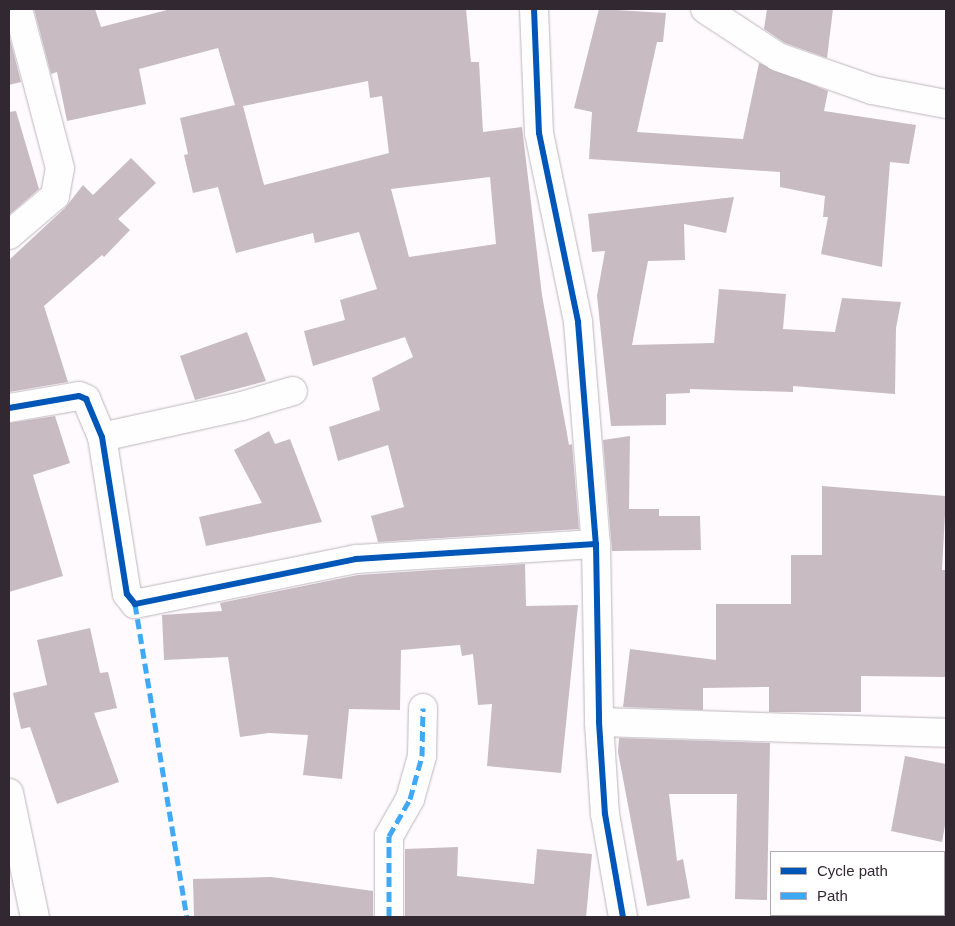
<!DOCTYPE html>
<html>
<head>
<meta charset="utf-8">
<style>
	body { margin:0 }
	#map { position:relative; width:955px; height:926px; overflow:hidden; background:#fefafd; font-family:Arial,sans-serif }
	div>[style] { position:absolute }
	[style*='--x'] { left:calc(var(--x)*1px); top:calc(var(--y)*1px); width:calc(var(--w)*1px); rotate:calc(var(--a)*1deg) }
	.building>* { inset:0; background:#c8bbc2 }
	.roads { filter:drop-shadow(0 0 1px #beb7bd) drop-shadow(0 0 1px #beb7bd) }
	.minor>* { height:28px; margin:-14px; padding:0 14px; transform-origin:14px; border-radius:14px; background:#fffeff }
	.quiet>* { height:5px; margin-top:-2.5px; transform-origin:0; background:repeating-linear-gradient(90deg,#3fa9f5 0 10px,transparent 0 15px) }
	.cycleway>* { height:6px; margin:-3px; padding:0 3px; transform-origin:3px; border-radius:3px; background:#0057b8 }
	span { translate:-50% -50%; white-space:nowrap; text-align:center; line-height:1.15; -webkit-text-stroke:4px #fff; paint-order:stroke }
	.frame { position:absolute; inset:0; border:10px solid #322831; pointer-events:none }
	.legend { position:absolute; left:770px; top:851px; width:175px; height:65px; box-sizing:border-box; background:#fff; border:1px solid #ada9ad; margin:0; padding:6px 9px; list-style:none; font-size:15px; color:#322831 }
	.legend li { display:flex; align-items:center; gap:10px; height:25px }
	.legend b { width:25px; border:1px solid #ada9ad }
</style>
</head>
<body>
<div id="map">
	<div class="building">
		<div style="clip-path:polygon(evenodd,34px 9px,95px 9px,101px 27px,171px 9px,466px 9px,471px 62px,479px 62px,483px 132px,522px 127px,542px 295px,569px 445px,572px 444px,579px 529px,378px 542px,371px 516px,404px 507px,388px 445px,338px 461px,329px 427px,380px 410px,372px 378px,413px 357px,405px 337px,313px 366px,304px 331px,345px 320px,340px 300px,377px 289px,359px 232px,315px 243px,313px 233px,236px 253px,218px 187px,193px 193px,184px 155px,188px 154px,180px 118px,235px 105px,218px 48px,139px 69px,146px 104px,67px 121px,57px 72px,51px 74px,34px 9px,368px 81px,370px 98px,382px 96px,389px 153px,264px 185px,243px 106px,368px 81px,34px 9px,490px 177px,496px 244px,409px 257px,391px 189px,490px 177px)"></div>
		<div style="clip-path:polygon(599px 9px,666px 13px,663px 42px,657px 42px,637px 132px,743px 139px,759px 63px,828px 91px,824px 111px,916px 125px,909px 164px,890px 162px,882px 267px,821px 254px,828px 217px,823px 217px,825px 196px,780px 187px,780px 172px,589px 159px,592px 112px,574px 108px)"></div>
		<div style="clip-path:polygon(767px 9px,833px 9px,827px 58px,785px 43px,764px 29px)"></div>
		<div style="clip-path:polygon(9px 35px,21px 82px,9px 85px)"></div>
		<div style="clip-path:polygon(16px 111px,39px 189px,9px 215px,9px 112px)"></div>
		<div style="clip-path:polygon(131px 158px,156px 183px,118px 219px,130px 230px,104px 257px,102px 255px,44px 306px,68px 382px,9px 392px,9px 260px,65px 208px,83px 185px,93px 195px)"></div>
		<div style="clip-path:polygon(734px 197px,726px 233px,684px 224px,685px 260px,648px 261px,632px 345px,714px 343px,719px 289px,786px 294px,783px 329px,835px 332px,842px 298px,901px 302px,896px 328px,895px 394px,793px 386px,793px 392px,690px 389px,690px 393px,666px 394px,666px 425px,611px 426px,597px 296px,605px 251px,592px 252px,588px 214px)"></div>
		<div style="clip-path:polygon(247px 332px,266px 381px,195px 400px,180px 356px)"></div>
		<div style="clip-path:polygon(55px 416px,70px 463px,33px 475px,63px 576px,9px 592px,9px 423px)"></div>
		<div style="clip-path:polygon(269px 431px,275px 444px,290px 439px,322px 522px,206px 546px,199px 517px,262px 503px,234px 450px)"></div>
		<div style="clip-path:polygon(630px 436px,629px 509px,659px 509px,659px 516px,700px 516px,701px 550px,612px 551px,603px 440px)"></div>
		<div style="clip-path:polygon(822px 486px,946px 496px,942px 570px,946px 570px,946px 677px,861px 676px,861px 712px,769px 712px,769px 687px,703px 688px,703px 710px,623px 707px,630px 649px,716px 660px,716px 604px,791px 604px,791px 555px,822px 555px)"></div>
		<div style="clip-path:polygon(525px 564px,526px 606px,578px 605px,561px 773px,487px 766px,492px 704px,478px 705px,473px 654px,462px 656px,460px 645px,401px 650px,400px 710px,349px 709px,342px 779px,303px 775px,308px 735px,269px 733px,240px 737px,228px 657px,164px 660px,162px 615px,222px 611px,220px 603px,358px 575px)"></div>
		<div style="clip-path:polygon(90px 628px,100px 673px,108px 672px,117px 708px,94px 713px,119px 782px,57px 804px,30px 727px,21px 729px,13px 693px,47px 685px,37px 640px)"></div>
		<div style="clip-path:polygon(619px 738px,770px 743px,767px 900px,735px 899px,737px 794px,669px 794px,677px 861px,683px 859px,690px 898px,647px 906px,618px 752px)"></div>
		<div style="clip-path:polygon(905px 756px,946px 764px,946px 820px,942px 842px,891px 831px)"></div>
		<div style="clip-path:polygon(458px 847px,457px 876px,534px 884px,537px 849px,592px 854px,586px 917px,405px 917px,405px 849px)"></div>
		<div style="clip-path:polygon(271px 877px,373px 891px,373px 917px,194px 917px,193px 879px)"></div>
	</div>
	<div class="roads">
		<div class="minor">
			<div style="--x:534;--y:9;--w:124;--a:87.7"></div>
			<div style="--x:539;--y:133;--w:193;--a:78.3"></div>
			<div style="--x:578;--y:322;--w:223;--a:85.4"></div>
			<div style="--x:596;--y:544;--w:178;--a:89"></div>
			<div style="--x:599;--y:722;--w:92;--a:86.3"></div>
			<div style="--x:605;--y:814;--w:105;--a:80.1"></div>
			<div style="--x:705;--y:9;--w:87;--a:33.3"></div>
			<div style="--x:778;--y:57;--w:100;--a:19.3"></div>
			<div style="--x:872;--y:90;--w:75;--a:10.7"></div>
			<div style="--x:9;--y:235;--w:60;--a:-40.3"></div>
			<div style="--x:55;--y:196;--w:28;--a:-80"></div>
			<div style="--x:60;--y:168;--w:164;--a:-104.8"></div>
			<div style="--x:9;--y:408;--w:71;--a:-9.7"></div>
			<div style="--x:79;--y:396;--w:8;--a:23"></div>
			<div style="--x:86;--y:399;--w:41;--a:67.2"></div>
			<div style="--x:102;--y:437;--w:159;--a:81"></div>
			<div style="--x:127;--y:594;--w:13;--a:51"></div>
			<div style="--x:135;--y:604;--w:226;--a:-11.5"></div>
			<div style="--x:356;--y:559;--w:240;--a:-3.6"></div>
			<div style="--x:102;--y:437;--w:143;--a:-12.5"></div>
			<div style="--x:242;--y:406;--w:53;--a:-16.4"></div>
			<div style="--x:599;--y:722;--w:347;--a:1.8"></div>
			<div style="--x:9;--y:793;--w:127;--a:78.2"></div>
			<div style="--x:389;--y:917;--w:81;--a:-90"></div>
			<div style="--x:389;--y:836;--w:43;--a:-60.4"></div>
			<div style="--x:410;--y:799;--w:45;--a:-74.4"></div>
			<div style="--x:422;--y:756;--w:48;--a:-88.8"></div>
		</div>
	</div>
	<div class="quiet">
		<div style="--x:135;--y:604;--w:317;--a:80.6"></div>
		<div style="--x:389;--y:917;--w:81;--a:-90"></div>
		<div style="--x:389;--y:836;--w:43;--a:-60.4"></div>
		<div style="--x:410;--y:799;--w:45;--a:-74.4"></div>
		<div style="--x:422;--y:756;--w:48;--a:-88.8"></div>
	</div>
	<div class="cycleway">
		<div style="--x:534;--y:9;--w:124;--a:87.7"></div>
		<div style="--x:539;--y:133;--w:193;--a:78.3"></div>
		<div style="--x:578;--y:322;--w:223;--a:85.4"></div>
		<div style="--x:596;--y:544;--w:178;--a:89"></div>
		<div style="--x:599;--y:722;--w:92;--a:86.3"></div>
		<div style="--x:605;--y:814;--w:105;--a:80.1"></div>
		<div style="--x:9;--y:408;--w:71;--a:-9.7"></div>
		<div style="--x:79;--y:396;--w:8;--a:23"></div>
		<div style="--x:86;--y:399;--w:41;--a:67.2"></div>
		<div style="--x:102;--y:437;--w:159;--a:81"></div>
		<div style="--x:127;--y:594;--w:13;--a:51"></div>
		<div style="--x:135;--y:604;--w:226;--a:-11.5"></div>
		<div style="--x:356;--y:559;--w:240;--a:-3.6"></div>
	</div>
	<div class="frame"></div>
	<ul class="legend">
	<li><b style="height:6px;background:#0057b8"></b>Cycle path</li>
	<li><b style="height:6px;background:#3fa9f5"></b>Path</li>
	</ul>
</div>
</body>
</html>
